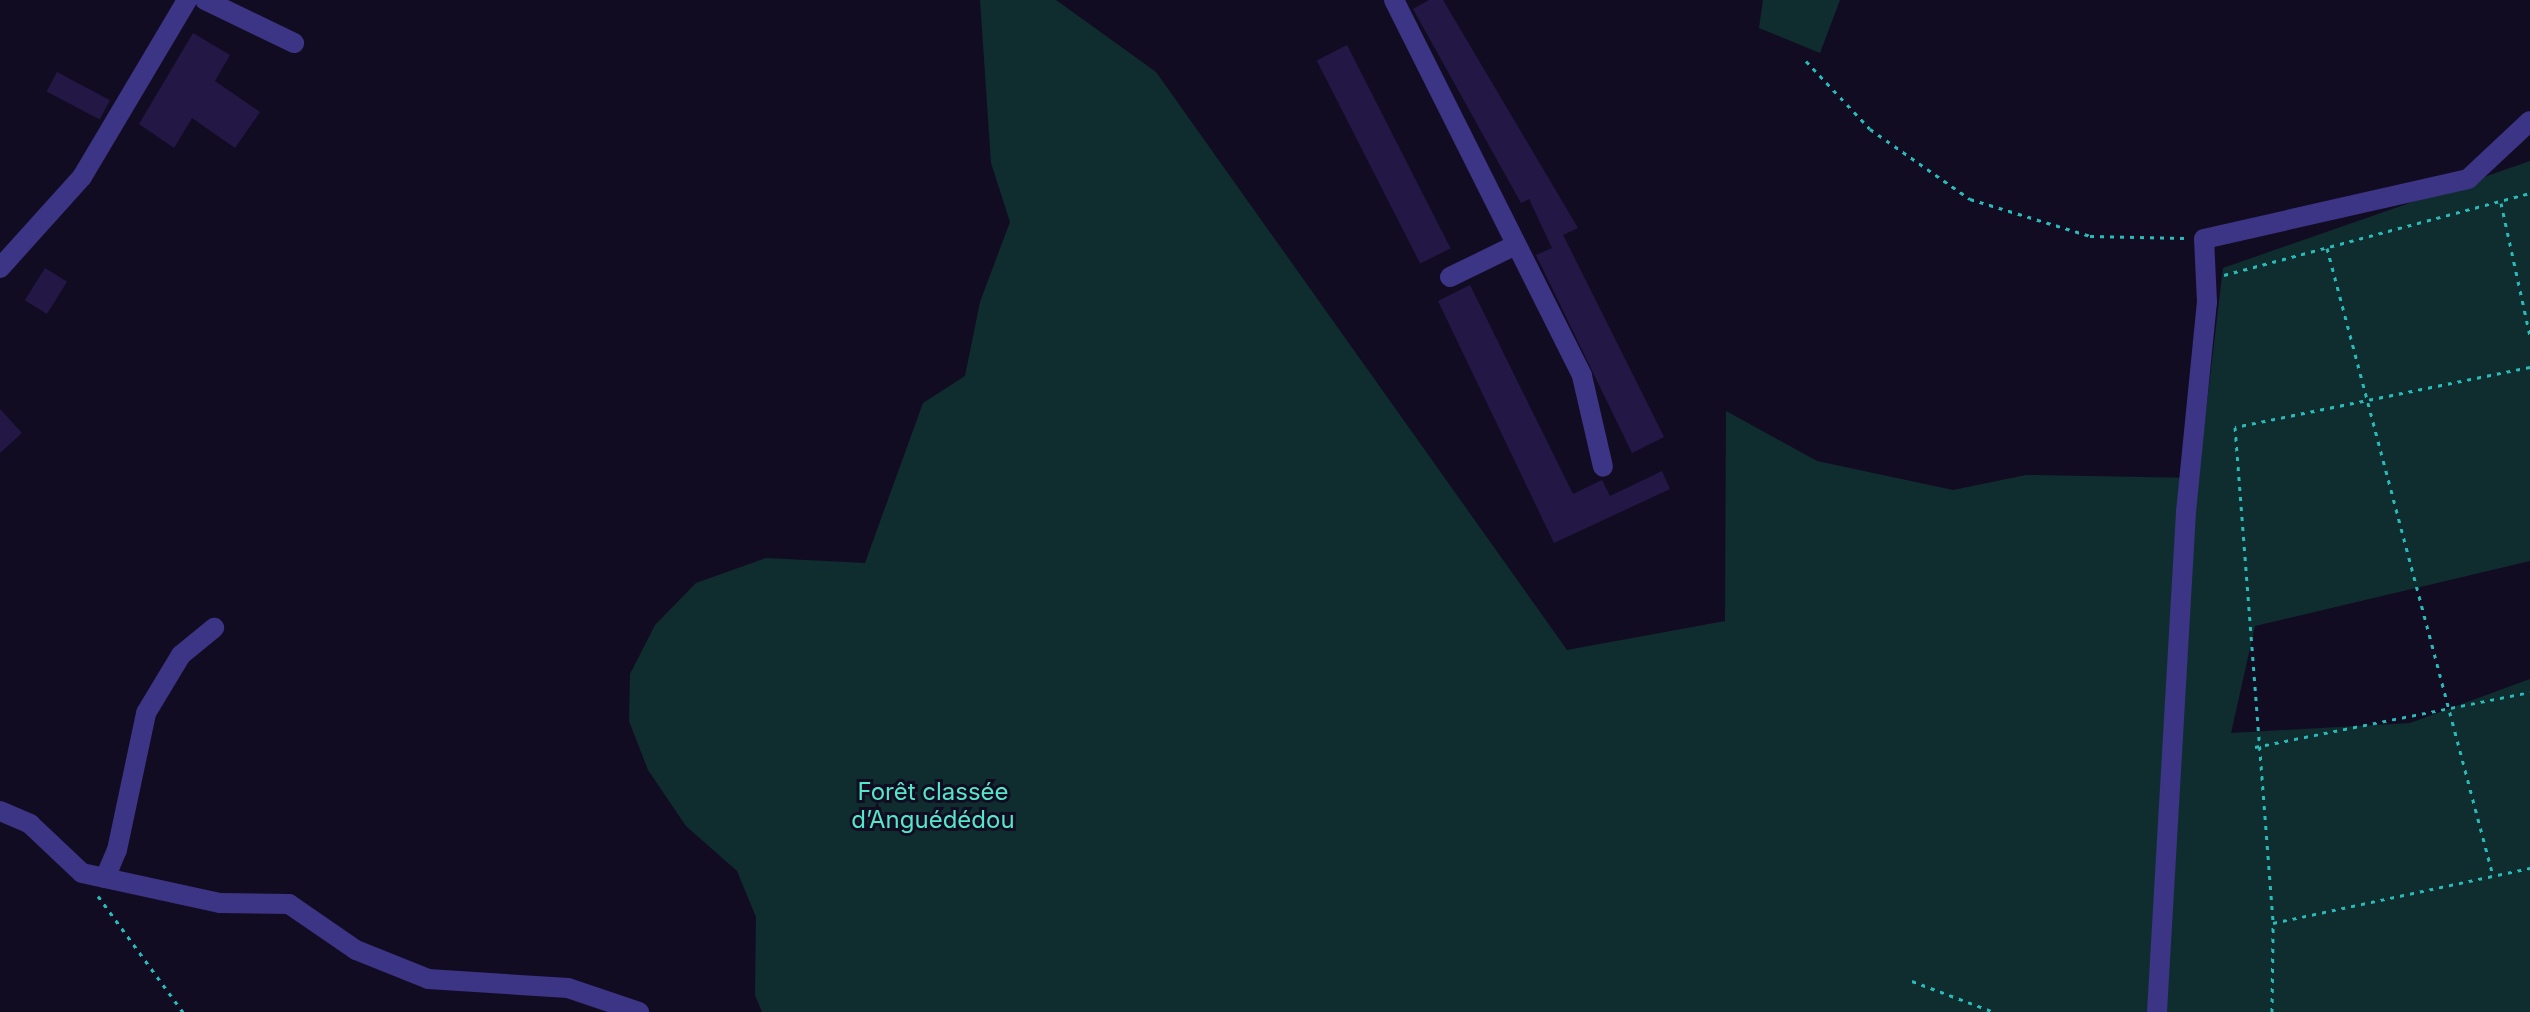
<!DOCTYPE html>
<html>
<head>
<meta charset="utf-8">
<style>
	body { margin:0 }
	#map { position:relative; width:2530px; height:1012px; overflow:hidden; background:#120c23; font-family:Inter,sans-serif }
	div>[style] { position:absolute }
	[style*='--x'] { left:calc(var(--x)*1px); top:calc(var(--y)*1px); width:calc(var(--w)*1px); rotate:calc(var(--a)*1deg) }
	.green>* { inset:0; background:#0f2d2e }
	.building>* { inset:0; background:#231746; transform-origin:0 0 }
	.path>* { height:3px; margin-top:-1.5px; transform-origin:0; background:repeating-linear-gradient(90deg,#27bbba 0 4px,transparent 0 10px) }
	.minor>* { height:20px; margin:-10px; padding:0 10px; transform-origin:10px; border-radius:10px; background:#3c3485 }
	span { translate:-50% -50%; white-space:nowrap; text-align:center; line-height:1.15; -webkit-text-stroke:6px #120c23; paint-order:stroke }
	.park-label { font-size:24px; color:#54e6c9 }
</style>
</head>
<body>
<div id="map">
	<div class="green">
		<div style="clip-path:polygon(980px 0,1056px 0,1156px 72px,1567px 650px,1725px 621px,1726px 411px,1817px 461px,1953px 490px,2026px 475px,2198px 478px,2223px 268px,2530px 161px,2530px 561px,2255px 626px,2231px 733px,2410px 723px,2530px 679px,2530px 1012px,762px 1012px,755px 995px,756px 917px,737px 871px,686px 826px,648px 770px,629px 721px,630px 674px,655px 625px,696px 583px,766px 558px,865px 563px,923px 403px,965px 376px,980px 302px,1010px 222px,991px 163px)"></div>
		<div style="clip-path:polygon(1763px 0,1840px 0,1820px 53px,1759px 28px)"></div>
	</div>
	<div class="building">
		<div style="clip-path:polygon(1429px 0,1443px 0,1578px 228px,1563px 235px,1664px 437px,1632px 453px,1536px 255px,1552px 248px,1529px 199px,1521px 203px,1413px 9px)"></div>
		<div style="clip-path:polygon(193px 33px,230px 55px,215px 81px,260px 112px,235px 148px,192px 118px,174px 148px,139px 124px)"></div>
		<div style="left:1347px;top:45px;width:228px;height:34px;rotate:63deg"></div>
		<div style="left:57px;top:72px;width:60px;height:22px;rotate:28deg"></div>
		<div style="left:45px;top:268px;width:26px;height:38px;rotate:32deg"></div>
		<div style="clip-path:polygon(1470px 285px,1573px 494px,1602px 480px,1610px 496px,1662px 471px,1670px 489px,1554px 543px,1438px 301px)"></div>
		<div style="clip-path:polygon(0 409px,22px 433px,0 453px)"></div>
	</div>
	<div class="path">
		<div style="--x:1806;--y:61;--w:93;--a:46.7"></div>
		<div style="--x:1870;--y:129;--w:122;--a:35"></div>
		<div style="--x:1970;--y:199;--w:126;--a:17.1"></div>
		<div style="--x:2090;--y:236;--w:94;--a:1.2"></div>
		<div style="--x:2501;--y:203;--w:136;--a:77.7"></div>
		<div style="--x:2327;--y:248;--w:650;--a:75.19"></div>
		<div style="--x:2224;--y:275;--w:317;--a:-15"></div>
		<div style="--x:2530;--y:367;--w:301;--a:168.5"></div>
		<div style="--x:2235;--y:427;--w:497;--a:85.6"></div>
		<div style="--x:2273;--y:923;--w:263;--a:-12.1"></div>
		<div style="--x:2255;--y:747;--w:280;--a:-11.3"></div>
		<div style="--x:98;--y:896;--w:144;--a:53.8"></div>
		<div style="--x:1912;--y:981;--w:88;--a:20.7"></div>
		<div style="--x:2272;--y:1012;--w:88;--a:-89.3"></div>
	</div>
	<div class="minor">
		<div style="--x:205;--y:0;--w:99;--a:25.8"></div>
		<div style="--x:1394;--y:0;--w:420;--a:63.4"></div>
		<div style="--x:1582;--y:376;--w:93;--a:77"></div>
		<div style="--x:0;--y:268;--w:122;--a:-48"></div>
		<div style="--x:82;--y:177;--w:206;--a:-59.3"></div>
		<div style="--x:1450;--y:277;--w:73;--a:-25.9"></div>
		<div style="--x:0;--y:811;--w:33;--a:23"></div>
		<div style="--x:30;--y:824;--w:71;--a:43.3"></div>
		<div style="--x:82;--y:873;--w:141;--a:12.3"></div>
		<div style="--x:220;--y:903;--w:69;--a:0.8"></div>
		<div style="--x:289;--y:904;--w:81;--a:34.5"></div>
		<div style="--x:356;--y:950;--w:78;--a:21.9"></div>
		<div style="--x:428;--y:979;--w:140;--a:3.7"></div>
		<div style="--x:568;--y:988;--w:75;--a:18.7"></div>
		<div style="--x:105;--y:878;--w:30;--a:-67"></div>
		<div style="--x:117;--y:850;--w:140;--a:-78"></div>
		<div style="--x:146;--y:713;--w:68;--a:-58.9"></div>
		<div style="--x:181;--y:655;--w:43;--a:-39.3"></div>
		<div style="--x:2157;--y:1012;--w:501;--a:-86.68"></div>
		<div style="--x:2186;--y:512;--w:211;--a:-84.3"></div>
		<div style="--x:2207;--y:302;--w:63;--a:-92.7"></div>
		<div style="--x:2204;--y:239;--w:271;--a:-12.8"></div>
		<div style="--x:2468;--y:179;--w:85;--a:-43.1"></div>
	</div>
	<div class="park-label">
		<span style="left:933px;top:806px">Forêt classée<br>d’Anguédédou</span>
	</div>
</div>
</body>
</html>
